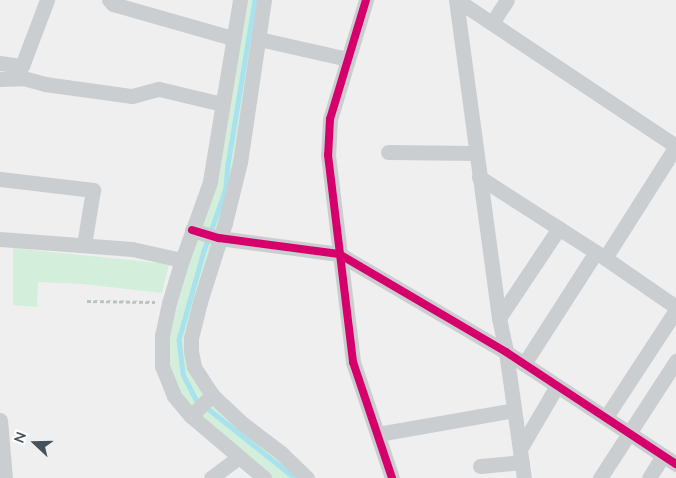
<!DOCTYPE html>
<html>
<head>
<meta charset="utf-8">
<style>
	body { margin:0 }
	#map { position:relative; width:676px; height:478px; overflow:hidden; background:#f0efef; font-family:"Nunito Sans",sans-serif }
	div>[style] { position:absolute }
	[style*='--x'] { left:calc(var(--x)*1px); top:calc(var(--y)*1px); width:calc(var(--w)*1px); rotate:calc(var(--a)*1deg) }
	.green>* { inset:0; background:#d3efdc }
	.stream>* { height:4.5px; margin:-2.25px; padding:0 2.25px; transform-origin:2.25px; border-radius:2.25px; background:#a7e2ed }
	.path>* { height:2.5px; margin-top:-1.25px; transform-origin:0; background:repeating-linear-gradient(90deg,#b8c4c0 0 4px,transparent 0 6.5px) }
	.minor>* { height:15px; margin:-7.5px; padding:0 7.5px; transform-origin:7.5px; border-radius:7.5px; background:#cbced0 }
	.cycleway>* { height:8px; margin:-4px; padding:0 4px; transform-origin:4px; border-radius:4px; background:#d6006c }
	span { translate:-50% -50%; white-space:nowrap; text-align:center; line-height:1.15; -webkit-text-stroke:4.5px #fff; paint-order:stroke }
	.north { position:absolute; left:10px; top:418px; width:50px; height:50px; -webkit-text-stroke:4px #fff; paint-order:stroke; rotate:291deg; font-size:14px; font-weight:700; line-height:20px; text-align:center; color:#46525b }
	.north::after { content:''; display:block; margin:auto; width:18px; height:22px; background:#46525b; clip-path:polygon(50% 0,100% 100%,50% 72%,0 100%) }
</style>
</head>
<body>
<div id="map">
	<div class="green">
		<div style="clip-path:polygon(245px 0,261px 0,244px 116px,192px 371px,303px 478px,273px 478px,178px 394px,167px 365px,171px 325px,195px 244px)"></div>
		<div style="clip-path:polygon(13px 248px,169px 264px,162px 293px,82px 284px,38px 282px,37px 307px,13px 305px)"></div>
	</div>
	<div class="stream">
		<div style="--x:255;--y:0;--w:166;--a:99.3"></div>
		<div style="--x:228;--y:164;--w:25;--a:95"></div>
		<div style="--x:226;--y:189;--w:66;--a:109.5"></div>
		<div style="--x:204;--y:251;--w:92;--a:105.7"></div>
		<div style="--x:179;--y:340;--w:34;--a:83"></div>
		<div style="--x:183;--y:374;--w:28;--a:63"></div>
		<div style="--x:196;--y:399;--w:127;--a:38.6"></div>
	</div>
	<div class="path">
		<div style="--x:87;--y:301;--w:68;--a:0.8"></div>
	</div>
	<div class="minor">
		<div style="--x:109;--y:0;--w:6;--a:45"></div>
		<div style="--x:113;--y:4;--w:124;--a:15.9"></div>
		<div style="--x:240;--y:0;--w:184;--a:99.4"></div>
		<div style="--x:210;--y:182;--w:83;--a:109.7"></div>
		<div style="--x:182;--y:260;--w:45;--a:106.8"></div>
		<div style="--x:169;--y:303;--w:33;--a:102"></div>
		<div style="--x:162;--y:335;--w:31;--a:90"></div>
		<div style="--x:162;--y:366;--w:32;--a:68"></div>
		<div style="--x:174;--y:396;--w:26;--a:50"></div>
		<div style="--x:191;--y:416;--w:96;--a:40.3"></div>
		<div style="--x:264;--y:0;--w:164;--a:98.4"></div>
		<div style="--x:240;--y:162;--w:63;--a:103.8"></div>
		<div style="--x:225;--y:223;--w:83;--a:107.6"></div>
		<div style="--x:200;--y:302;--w:37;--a:104"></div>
		<div style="--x:191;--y:338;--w:13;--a:90"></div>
		<div style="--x:191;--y:351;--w:16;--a:79"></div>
		<div style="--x:194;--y:367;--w:33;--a:57"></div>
		<div style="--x:212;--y:395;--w:42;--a:43.1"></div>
		<div style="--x:243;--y:424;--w:48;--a:37.3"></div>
		<div style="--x:281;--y:453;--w:36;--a:44"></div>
		<div style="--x:366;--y:0;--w:124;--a:106.8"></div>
		<div style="--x:330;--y:119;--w:36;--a:93"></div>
		<div style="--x:328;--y:155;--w:209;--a:83.1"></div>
		<div style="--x:353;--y:362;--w:122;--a:71.4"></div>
		<div style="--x:456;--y:0;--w:321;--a:82.3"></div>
		<div style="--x:499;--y:318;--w:35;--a:78"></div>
		<div style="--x:506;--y:352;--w:127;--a:81.9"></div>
		<div style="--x:457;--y:0;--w:263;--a:33.7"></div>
		<div style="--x:492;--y:23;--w:27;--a:-57"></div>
		<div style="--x:259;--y:39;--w:91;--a:12.7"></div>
		<div style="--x:0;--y:63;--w:22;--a:8"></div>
		<div style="--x:22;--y:66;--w:71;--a:-69.3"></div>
		<div style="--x:0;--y:79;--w:23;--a:-2"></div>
		<div style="--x:23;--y:78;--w:23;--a:15"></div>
		<div style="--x:45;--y:84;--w:88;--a:7.9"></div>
		<div style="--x:132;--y:96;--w:28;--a:-15"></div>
		<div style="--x:159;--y:89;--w:65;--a:13.4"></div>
		<div style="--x:388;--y:152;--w:88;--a:0.7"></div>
		<div style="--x:479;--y:177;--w:150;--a:32.7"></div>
		<div style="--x:605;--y:258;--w:86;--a:34.6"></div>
		<div style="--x:0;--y:179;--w:94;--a:6.7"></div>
		<div style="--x:93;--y:190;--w:56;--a:99.3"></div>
		<div style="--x:192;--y:230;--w:28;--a:17"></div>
		<div style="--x:219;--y:238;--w:121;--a:7.6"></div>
		<div style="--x:339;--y:254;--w:194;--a:30.4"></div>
		<div style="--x:506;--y:352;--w:204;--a:33.4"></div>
		<div style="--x:0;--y:239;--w:132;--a:4.3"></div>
		<div style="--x:132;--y:249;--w:51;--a:12.4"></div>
		<div style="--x:605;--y:258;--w:133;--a:-57.6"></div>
		<div style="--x:499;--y:318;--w:108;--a:-56.3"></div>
		<div style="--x:524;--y:364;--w:133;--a:-57.3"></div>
		<div style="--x:191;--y:416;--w:30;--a:-45"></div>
		<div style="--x:606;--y:417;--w:128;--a:-56.8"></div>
		<div style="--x:0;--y:420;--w:58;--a:85.1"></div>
		<div style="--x:378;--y:434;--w:138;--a:-10"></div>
		<div style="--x:520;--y:449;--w:73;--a:-59.6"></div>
		<div style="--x:480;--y:466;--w:42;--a:-5.4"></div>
		<div style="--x:211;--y:478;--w:35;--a:-37"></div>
		<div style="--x:600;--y:478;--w:140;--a:-57"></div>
		<div style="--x:649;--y:478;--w:26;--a:-58"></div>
	</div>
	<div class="cycleway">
		<div style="--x:366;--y:0;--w:124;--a:106.8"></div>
		<div style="--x:330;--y:119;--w:36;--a:93"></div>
		<div style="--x:328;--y:155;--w:209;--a:83.1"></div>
		<div style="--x:353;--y:362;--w:122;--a:71.4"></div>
		<div style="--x:192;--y:230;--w:28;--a:17"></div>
		<div style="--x:219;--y:238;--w:121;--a:7.6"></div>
		<div style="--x:339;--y:254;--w:194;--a:30.4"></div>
		<div style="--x:506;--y:352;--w:204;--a:33.4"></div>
	</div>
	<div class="north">N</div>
</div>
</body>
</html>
